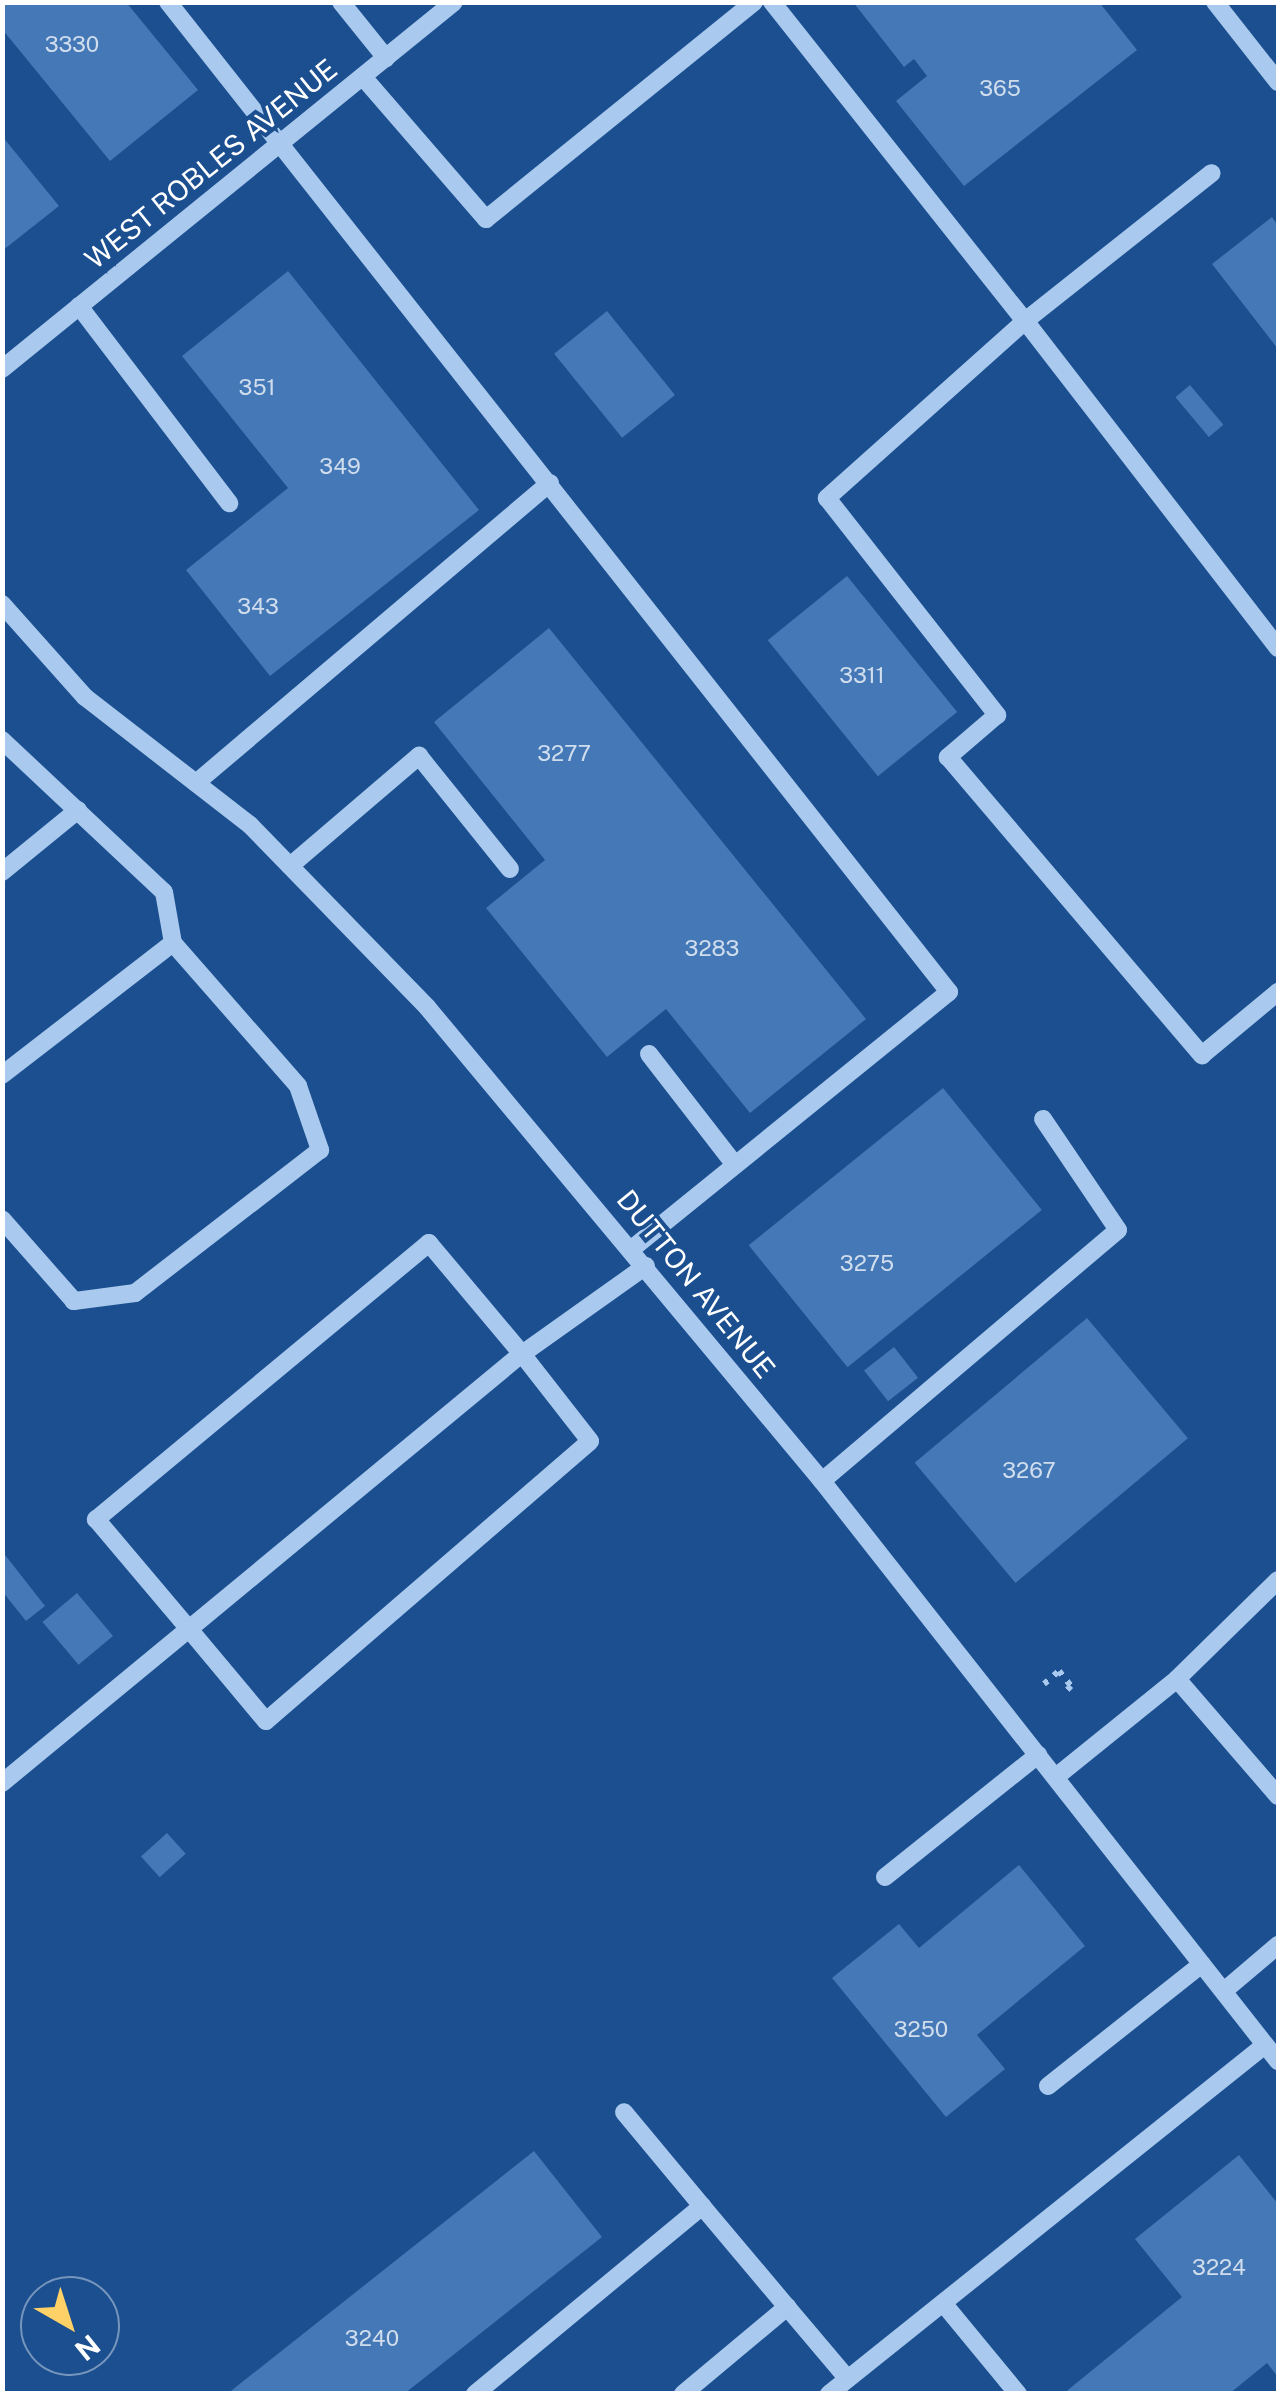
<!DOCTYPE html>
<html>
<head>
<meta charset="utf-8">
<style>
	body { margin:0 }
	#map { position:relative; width:1281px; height:2396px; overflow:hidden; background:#1b4f8f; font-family:"Public Sans",sans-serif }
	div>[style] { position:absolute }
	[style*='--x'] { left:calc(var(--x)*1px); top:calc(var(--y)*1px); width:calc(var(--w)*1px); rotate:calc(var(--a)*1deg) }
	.building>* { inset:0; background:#4478b7; transform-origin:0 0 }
	.path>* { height:6px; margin-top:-3px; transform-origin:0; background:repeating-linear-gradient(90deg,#a9c9ee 0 5px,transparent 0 13px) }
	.minor>* { height:18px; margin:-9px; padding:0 9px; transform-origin:9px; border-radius:9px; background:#a9c9ee }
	span { translate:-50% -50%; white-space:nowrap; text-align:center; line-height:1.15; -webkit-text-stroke:8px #1b4f8f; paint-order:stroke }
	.number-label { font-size:22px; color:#d0dded }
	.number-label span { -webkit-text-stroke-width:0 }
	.street-label { font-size:28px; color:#fff }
	.frame { position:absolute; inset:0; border:5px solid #fff; pointer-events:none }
	.north { position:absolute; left:20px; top:2276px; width:100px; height:100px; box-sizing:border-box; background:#1b4f8f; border:2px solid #7695bc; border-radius:50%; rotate:141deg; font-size:28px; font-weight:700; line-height:40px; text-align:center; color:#fff }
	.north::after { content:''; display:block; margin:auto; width:35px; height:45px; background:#ffd166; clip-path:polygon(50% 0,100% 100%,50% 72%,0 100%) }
</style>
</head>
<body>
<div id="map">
	<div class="building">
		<div style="clip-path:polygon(2px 2px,126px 2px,198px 90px,110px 161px,2px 29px)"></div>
		<div style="clip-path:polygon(853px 2px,1099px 2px,1137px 50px,964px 186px,896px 101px,927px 76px,914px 59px,904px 67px)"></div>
		<div style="clip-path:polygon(2px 136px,59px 206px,2px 251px)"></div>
		<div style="clip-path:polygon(1272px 217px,1278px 226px,1278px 349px,1212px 264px)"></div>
		<div style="clip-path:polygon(288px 271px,479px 510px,270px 676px,186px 570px,288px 488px,182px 356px)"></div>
		<div style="left:607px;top:311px;width:108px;height:68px;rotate:51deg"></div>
		<div style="left:1190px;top:385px;width:52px;height:19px;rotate:50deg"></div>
		<div style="left:847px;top:576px;width:175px;height:102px;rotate:51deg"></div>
		<div style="clip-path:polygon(549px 628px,866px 1019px,750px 1113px,666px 1009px,607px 1057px,486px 908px,545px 860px,434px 722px)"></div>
		<div style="left:943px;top:1088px;width:157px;height:250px;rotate:51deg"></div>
		<div style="left:1087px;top:1318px;width:157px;height:225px;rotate:50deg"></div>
		<div style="left:894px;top:1347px;width:39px;height:38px;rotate:52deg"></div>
		<div style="clip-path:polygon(2px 1551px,45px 1606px,26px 1621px,2px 1591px)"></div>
		<div style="left:77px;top:1593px;width:56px;height:45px;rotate:50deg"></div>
		<div style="left:167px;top:1833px;width:28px;height:35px;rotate:48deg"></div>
		<div style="clip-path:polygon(1019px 1865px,1085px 1946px,977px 2035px,1005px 2069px,946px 2117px,832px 1978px,899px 1924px,919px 1948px)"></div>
		<div style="clip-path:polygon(534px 2151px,602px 2237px,404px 2394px,227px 2394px)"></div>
		<div style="clip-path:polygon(1239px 2155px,1278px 2204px,1278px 2377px,1267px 2363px,1229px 2394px,1063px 2394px,1182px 2297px,1135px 2239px)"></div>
	</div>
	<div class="path">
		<div style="--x:1044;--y:1684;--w:20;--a:-41"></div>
		<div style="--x:1059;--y:1671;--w:19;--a:51"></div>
		<div style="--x:1071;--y:1686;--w:11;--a:135"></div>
	</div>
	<div class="minor">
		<div style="--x:168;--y:2;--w:1261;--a:51.73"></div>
		<div style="--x:949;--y:992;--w:408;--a:141"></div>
		<div style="--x:341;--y:2;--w:72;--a:51.2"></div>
		<div style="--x:772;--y:2;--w:407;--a:51.6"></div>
		<div style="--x:1025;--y:321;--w:238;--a:-38.4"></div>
		<div style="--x:1215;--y:2;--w:102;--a:51.8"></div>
		<div style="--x:363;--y:77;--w:188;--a:49.1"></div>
		<div style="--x:486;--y:219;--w:345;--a:-39"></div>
		<div style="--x:79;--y:306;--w:248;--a:52.7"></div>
		<div style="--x:2;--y:369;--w:582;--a:-39.07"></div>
		<div style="--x:2;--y:604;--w:125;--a:48.3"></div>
		<div style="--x:85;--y:697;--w:209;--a:37.8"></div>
		<div style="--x:250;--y:825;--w:254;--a:45.8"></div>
		<div style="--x:427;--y:1007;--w:617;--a:50.19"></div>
		<div style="--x:822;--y:1481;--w:738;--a:51.83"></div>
		<div style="--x:1278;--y:648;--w:413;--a:-127.7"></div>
		<div style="--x:1025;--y:321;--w:266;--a:138.2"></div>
		<div style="--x:827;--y:498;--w:276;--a:51.9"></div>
		<div style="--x:997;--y:715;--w:65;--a:139.4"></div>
		<div style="--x:948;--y:757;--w:392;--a:49.6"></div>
		<div style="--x:1202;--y:1055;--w:99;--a:-39.7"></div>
		<div style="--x:2;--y:740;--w:222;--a:43.2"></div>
		<div style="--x:164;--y:892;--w:52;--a:80"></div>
		<div style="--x:196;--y:783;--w:464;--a:-40.3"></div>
		<div style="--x:290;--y:866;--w:170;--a:-40.5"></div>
		<div style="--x:419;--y:756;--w:145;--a:51.2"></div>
		<div style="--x:2;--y:872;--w:98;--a:-39.2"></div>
		<div style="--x:649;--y:1054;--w:140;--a:52.2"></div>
		<div style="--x:2;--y:1075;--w:216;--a:-37.7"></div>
		<div style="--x:173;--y:943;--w:190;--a:48.8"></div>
		<div style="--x:298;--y:1086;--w:68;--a:71"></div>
		<div style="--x:320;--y:1150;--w:234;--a:142.3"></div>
		<div style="--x:135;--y:1293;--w:62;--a:172.5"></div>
		<div style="--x:74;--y:1301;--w:109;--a:-131.3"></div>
		<div style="--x:822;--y:1481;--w:388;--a:-40.3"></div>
		<div style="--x:1118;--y:1230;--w:134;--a:-124"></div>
		<div style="--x:1278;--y:1580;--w:141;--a:135.6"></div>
		<div style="--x:1177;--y:1679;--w:155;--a:49.2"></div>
		<div style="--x:1057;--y:1776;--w:154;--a:-38.9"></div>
		<div style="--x:2;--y:1783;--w:242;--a:-39.5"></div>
		<div style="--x:189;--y:1629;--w:432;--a:-39.6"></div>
		<div style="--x:522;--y:1354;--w:145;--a:-130"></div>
		<div style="--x:429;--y:1243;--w:433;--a:140.3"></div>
		<div style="--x:96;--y:1519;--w:144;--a:49.8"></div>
		<div style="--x:189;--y:1629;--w:120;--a:50.1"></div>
		<div style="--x:266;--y:1721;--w:428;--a:-40.8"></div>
		<div style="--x:590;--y:1441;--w:110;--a:-128"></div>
		<div style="--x:522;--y:1354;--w:152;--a:-35.4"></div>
		<div style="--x:885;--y:1877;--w:196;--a:-38.6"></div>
		<div style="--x:1225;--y:1990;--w:70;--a:-40.3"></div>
		<div style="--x:1048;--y:2086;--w:196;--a:-38.4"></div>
		<div style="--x:943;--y:2303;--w:118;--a:50.5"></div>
		<div style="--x:787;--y:2307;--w:93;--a:49.8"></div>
		<div style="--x:475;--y:2394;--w:295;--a:-39.6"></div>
		<div style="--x:702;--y:2206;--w:122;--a:-129.7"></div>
		<div style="--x:683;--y:2394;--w:136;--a:-39.9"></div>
		<div style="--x:787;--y:2307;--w:132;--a:-130.1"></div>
		<div style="--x:829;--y:2394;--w:558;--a:-38.68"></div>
	</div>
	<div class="number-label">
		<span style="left:72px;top:45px">3330</span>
		<span style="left:1000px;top:89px">365</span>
		<span style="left:257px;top:388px">351</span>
		<span style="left:340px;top:467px">349</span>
		<span style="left:258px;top:607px">343</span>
		<span style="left:862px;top:676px">3311</span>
		<span style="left:564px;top:754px">3277</span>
		<span style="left:712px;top:949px">3283</span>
		<span style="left:867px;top:1264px">3275</span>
		<span style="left:1029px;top:1471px">3267</span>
		<span style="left:921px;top:2030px">3250</span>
		<span style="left:1219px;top:2268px">3224</span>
		<span style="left:372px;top:2339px">3240</span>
	</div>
	<div class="street-label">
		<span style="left:211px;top:164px;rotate:-39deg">WEST ROBLES AVENUE</span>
		<span style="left:696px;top:1284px;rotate:51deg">DUTTON AVENUE</span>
	</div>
	<div class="frame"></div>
	<div class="north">N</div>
</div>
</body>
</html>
